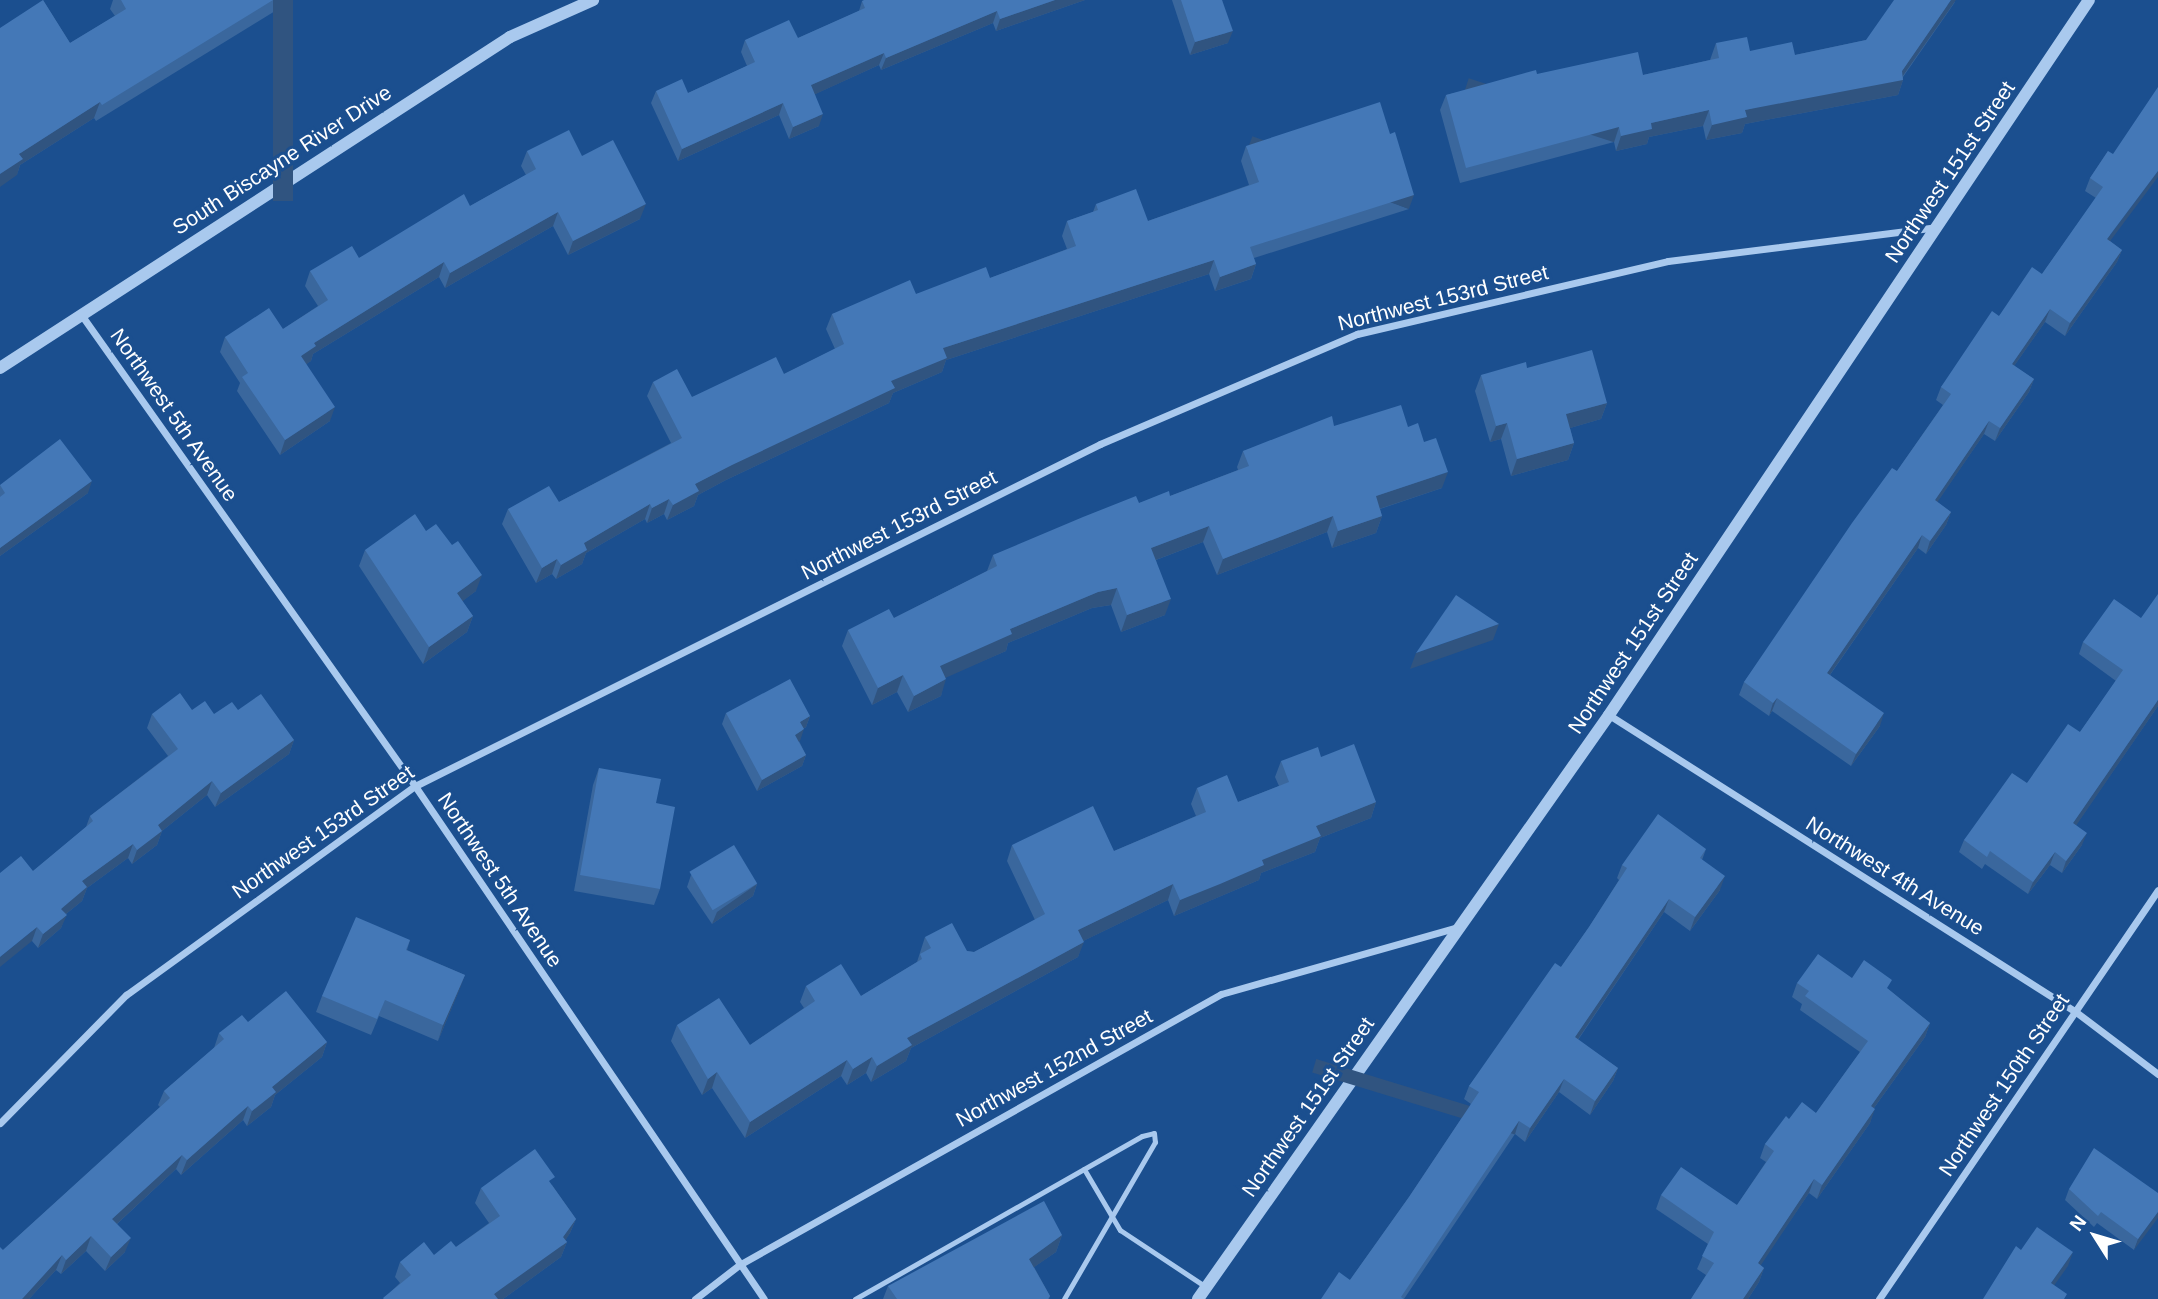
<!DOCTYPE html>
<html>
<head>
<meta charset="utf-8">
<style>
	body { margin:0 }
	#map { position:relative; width:2158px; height:1299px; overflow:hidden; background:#1b4f8f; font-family:Arial,sans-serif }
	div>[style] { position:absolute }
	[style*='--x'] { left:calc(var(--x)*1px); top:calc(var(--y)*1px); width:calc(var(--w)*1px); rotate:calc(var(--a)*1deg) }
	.service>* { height:5px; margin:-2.5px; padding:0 2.5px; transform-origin:2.5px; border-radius:2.5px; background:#a9c9ee }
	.minor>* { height:7px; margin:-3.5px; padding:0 3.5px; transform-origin:3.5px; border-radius:3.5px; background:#a9c9ee }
	.tertiary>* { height:12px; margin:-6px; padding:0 6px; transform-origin:6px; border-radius:6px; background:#a9c9ee }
	.wall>* { inset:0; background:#3a679d }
	.shaded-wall>* { inset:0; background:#305480; transform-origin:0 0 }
	.building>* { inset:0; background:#4478b7; transform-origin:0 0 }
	span { translate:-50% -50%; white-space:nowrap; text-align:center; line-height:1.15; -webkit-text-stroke:6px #1b4f8f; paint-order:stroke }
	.street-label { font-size:21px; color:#fff }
	.north { position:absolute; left:2060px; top:1201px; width:70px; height:70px; -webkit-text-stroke:5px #1b4f8f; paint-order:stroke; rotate:307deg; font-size:19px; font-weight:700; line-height:28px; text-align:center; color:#fff }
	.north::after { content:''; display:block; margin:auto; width:24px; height:32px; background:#fff; clip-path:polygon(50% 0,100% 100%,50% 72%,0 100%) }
</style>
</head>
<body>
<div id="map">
	<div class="service">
		<div style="--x:1084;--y:1169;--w:71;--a:59.5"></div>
		<div style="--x:1120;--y:1230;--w:103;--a:33.5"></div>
		<div style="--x:855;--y:1299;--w:330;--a:-29.6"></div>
		<div style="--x:1142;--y:1136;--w:12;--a:-14"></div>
		<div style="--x:1154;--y:1133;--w:9;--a:84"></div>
		<div style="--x:1155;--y:1142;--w:181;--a:120.1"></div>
	</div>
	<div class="minor">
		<div style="--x:80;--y:313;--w:580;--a:54.69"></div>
		<div style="--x:415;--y:786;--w:620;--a:55.77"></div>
		<div style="--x:1609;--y:715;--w:553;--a:32.46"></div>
		<div style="--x:2076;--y:1012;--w:103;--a:37.1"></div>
		<div style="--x:0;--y:1123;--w:180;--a:-45.5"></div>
		<div style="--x:126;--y:995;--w:357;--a:-35.9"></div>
		<div style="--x:415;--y:786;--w:766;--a:-26.53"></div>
		<div style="--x:1100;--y:444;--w:280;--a:-23.2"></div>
		<div style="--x:1357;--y:334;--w:319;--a:-13.2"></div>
		<div style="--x:1668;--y:261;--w:270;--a:-7.2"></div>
		<div style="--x:695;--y:1299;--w:56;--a:-37.7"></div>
		<div style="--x:739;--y:1265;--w:553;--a:-29.35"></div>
		<div style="--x:1221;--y:994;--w:245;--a:-15.8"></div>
		<div style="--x:1879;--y:1299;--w:495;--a:-55.7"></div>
	</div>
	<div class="tertiary">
		<div style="--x:0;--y:368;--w:608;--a:-32.98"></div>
		<div style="--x:510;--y:37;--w:91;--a:-24"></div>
		<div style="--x:1198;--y:1299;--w:714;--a:-54.86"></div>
		<div style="--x:1609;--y:715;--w:861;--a:-56.13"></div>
	</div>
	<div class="wall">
		<div style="clip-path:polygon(43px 0,70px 43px,115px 16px,110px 9px,113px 0,293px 0,96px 121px,94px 118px,20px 165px,17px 175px)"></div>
		<div style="clip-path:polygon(1085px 0,996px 31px,993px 23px,881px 70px,879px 65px,815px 94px,819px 126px,789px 139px,779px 115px,678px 161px,651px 103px,656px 91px,688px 93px,747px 66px,741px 52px,745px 40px,798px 38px,859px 11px,862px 1px)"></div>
		<div style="clip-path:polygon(1172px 0,1222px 0,1228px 43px,1190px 55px)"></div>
		<div style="clip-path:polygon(1955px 2px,1903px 77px,1903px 80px,1898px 95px,1745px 124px,1742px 133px,1706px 140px,1703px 126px,1649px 137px,1647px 144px,1616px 151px,1614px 142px,1460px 183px,1440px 110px,1446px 95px,1537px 74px,1643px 75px,1710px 60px,1716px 43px,1750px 51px,1795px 55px,1866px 40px)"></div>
		<div style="clip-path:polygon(1246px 146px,1409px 209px,1254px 258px,1256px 264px,1251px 279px,1215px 291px,1209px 274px,946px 360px,942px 372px,893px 393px,889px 403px,726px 480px,698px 495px,694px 506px,667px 520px,664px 514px,647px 523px,645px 519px,586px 553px,582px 564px,556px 579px,552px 574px,536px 583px,502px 524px,508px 509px,559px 502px,671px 443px,647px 396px,653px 382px,692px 397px,784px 374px,835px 349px,826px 329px,832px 314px,916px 294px,990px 278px,1067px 249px,1062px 236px,1067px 221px,1093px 212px,1096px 204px,1148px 221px,1249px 185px,1241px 161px)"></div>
		<div style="clip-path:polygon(527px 151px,582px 156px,640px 219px,568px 255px,553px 226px,445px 288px,439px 277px,313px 354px,311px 361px,306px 364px,330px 421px,280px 455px,237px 391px,240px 383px,220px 352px,225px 337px,283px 329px,318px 306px,305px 286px,310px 271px,359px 258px,470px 206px,526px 175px,521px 166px)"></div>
		<div style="clip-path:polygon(2108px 151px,2110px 241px,2122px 250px,2117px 262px,2065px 336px,2045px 322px,2014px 366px,2034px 379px,2029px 392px,1995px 441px,1984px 434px,1937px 502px,1951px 512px,1946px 525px,1926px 554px,1918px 548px,1830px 675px,1880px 726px,1851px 766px,1772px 711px,1769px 716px,1739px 695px,1744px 682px,1897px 471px,1943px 405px,1936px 400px,1941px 387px,1999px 316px,2042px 274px,2096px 198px,2085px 191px,2090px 178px)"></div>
		<div style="clip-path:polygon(1527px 368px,1607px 403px,1601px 419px,1570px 428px,1574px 443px,1568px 460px,1511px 476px,1501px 439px,1490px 442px,1475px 391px,1481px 375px)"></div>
		<div style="clip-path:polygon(1334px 426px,1408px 427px,1442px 488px,1380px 509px,1382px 516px,1376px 533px,1332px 548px,1327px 532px,1217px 575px,1203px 542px,1156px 560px,1165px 615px,1121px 632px,1111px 605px,1092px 608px,1008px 643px,1006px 651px,945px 677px,941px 696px,908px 712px,897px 692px,872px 705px,842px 646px,848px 630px,894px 618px,987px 571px,993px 555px,1139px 503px,1170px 496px,1238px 470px,1237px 467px,1243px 451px)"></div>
		<div style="clip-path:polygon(0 485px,88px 493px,0 556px)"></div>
		<div style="clip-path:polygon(426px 531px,476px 591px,462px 601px,473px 616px,467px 632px,423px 664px,359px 566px,365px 550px)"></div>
		<div style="clip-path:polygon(2141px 618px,2158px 706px,2076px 825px,2082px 845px,2062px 873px,2050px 865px,2028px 894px,1985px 864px,1982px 869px,1959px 852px,1964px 840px,2027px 783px,2080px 732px,2116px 681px,2079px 654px,2083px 642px)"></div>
		<div style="clip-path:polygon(192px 710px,214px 714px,238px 710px,294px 740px,289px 754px,215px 807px,207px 795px,162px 831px,157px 845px,132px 864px,128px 858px,87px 888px,82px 901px,66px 914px,61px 928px,38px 948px,32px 941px,33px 871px,86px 827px,90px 816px,168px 756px,147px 728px,152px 714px)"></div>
		<div style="clip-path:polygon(726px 713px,810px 716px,806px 727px,803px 729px,799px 741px,806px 755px,802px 766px,757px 791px,722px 724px)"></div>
		<div style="clip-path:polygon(1321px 757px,1376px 802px,1371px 818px,1320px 838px,1315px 852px,1261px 873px,1259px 880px,1214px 899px,1174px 916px,1168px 900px,1083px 941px,1078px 957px,911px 1048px,906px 1061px,871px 1082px,866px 1073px,847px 1085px,841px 1076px,745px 1138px,712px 1088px,702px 1095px,671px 1041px,677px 1025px,750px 1045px,804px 1008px,800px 1002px,806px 986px,861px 996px,917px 962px,925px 937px,967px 951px,974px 952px,1035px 920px,1007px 861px,1012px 845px,1114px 851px,1196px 816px,1191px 804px,1197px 788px,1238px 802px,1279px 786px,1275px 777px,1281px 761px)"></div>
		<div style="clip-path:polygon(599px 768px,656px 803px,660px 889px,654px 905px,574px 891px,593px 785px)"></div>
		<div style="clip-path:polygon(1706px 849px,1702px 860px,1720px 890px,1690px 931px,1664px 912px,1578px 1040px,1618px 1068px,1613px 1081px,1590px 1115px,1559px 1092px,1525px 1142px,1515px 1134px,1404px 1299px,1350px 1280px,1409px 1197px,1471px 1104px,1464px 1099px,1469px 1086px,1561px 967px,1589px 927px,1619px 880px,1617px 878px,1622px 865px)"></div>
		<div style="clip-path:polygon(691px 875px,757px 884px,753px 896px,712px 924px,687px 887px)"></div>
		<div style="clip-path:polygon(410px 940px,407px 950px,465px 975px,438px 1041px,379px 1016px,371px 1035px,316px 1012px,322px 996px)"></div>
		<div style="clip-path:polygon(1852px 978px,1888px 989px,1930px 1023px,1925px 1037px,1874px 1108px,1870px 1123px,1817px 1199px,1809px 1193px,1760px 1265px,1764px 1268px,1759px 1282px,1748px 1299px,1691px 1299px,1706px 1275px,1697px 1269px,1708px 1244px,1656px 1209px,1661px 1195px,1737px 1205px,1766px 1162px,1760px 1158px,1765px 1144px,1789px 1119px,1816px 1113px,1860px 1052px,1800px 1010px,1802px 1004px,1792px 997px,1797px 983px)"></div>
		<div style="clip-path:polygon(248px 1022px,327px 1042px,322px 1057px,275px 1095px,271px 1107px,247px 1126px,243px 1120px,181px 1175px,176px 1169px,117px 1224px,125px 1252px,105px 1271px,86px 1251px,61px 1274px,56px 1270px,29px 1299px,0 1299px,3px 1250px,160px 1107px,158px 1105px,164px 1091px,214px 1048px,219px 1033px)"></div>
		<div style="clip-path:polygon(552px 1185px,576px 1219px,570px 1233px,565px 1240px,567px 1242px,561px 1257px,503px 1299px,383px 1299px,400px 1283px,395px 1277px,400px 1262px,434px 1255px,456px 1247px,489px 1223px,475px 1203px,481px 1188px)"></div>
		<div style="clip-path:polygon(2069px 1189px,2158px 1193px,2134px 1250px,2097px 1223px,2094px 1227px,2065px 1200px)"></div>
		<div style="clip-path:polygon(1062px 1235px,1056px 1252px,1034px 1267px,1050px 1296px,1049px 1299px,883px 1299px,888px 1286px)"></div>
	</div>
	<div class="shaded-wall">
		<div style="left:273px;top:0;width:20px;height:201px"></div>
		<div style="clip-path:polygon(1055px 0,1085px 0,996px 31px,1000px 19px)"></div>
		<div style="clip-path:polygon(1951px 0,1956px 0,1900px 80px,1903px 80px,1898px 95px,1745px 124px,1742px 133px,1706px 140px,1712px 125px,1745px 110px,1902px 71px)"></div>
		<div style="clip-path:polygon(997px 11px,993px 23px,881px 70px,886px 58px)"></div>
		<div style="clip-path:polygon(1233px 31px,1228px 43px,1190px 55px,1195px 42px)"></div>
		<div style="clip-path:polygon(884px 53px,879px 65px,807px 98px,811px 85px)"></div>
		<div style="clip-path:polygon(100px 102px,94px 118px,20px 165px,17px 175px,0 187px,0 174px,19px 154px)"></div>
		<div style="clip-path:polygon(783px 103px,779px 115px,678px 161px,682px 149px)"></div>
		<div style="clip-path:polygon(1709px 110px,1703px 126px,1649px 137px,1647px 144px,1616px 151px,1621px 136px,1651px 123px)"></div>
		<div style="clip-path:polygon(823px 114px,819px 126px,789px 139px,793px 127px)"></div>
		<div style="left:1619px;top:127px;width:16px;height:158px;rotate:108deg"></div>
		<div style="clip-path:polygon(2158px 171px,2158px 177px,2102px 252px,2107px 239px)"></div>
		<div style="left:1414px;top:195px;width:15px;height:172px;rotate:110deg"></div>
		<div style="clip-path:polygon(646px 204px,640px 219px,568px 255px,573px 241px)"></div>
		<div style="clip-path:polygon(558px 212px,553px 226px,445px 288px,450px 273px)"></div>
		<div style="clip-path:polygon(2122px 250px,2117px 262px,2065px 336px,2070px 323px)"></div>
		<div style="clip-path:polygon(1214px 260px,1209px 274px,946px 360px,942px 372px,893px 393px,889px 403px,726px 480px,698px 495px,694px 506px,667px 520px,673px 505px,695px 484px,891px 381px,943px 348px)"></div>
		<div style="clip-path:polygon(444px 262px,439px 277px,313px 354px,311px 361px,296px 371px,301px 356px,314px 343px)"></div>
		<div style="clip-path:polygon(1256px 264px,1251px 279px,1215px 291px,1220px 277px)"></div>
		<div style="clip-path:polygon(2050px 309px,2045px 322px,2007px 376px,2012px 364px)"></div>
		<div style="clip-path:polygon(2034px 379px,2029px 392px,1995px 441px,2000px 428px)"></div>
		<div style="clip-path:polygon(1607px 403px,1601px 419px,1560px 431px,1566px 414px)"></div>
		<div style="clip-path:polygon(335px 407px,330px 421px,280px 455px,285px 440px)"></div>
		<div style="clip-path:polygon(1989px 421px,1984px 434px,1930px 513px,1935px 500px)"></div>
		<div style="clip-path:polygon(1507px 423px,1501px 439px,1490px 442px,1496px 426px)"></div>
		<div style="clip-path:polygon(1574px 443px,1568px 460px,1511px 476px,1517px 459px)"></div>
		<div style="clip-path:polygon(1448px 472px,1442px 488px,1370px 512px,1376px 496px)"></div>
		<div style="clip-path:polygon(92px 481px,88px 493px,0 556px,0 548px)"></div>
		<div style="clip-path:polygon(669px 499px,664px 514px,647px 523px,652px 508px)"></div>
		<div style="clip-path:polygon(650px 504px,645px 519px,586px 553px,582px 564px,556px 579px,561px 565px,584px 543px)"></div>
		<div style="clip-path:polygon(1951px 512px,1946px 525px,1926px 554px,1930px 541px)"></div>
		<div style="clip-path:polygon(1333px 516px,1327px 532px,1217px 575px,1223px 559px)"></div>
		<div style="clip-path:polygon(1382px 516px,1376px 533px,1332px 548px,1338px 531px)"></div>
		<div style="clip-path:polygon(1209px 526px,1203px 542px,1145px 564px,1151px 548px)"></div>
		<div style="clip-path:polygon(1922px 535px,1918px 548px,1822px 686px,1827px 673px)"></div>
		<div style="clip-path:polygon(557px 559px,552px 574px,536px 583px,542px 568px)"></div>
		<div style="clip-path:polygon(482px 575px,476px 591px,451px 610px,457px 593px)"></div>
		<div style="clip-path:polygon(1117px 588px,1111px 605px,1092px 608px,1008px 643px,1006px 651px,934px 683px,940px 666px,1010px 629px,1098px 592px)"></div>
		<div style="clip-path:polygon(1171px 599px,1165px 615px,1121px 632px,1127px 615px)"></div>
		<div style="clip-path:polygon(473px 616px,467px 632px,423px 664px,429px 647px)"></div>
		<div style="clip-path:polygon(1499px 624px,1493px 640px,1410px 669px,1416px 653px)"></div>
		<div style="clip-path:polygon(903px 675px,897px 692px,872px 705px,878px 688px)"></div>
		<div style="clip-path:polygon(946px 679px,941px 696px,908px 712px,914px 696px)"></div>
		<div style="clip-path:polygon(1777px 698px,1772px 711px,1769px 716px,1773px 703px)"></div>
		<div style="clip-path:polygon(2158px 700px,2158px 706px,2069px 836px,2073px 823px)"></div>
		<div style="clip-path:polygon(1884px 713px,1880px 726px,1851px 766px,1856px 754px)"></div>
		<div style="clip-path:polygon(810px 716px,806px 727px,796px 733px,800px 722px)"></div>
		<div style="clip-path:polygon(804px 729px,800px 741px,791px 746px,795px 735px)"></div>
		<div style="clip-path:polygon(294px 740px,289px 754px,215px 807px,221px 793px)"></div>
		<div style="clip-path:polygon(806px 755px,802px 766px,757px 791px,762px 780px)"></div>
		<div style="clip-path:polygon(212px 781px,207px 795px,162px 831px,157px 845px,132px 864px,137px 850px,158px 825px)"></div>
		<div style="clip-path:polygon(1376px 802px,1371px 818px,1320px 838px,1315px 852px,1261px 873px,1259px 880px,1174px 916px,1180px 900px,1262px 860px,1316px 826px)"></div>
		<div style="clip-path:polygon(2087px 833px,2082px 845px,2062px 873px,2066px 861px)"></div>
		<div style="clip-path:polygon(133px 844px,128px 858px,87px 888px,82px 901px,56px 922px,61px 909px,82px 881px)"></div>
		<div style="clip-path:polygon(2055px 852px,2050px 865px,2028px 894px,2033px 882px)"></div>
		<div style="clip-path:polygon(1725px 876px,1720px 890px,1690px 931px,1695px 917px)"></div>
		<div style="clip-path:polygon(757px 884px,753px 896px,712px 924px,717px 912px)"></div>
		<div style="clip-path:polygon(1173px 884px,1168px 900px,1073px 946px,1078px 930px)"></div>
		<div style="clip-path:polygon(1669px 899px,1664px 912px,1570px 1051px,1575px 1037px)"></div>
		<div style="clip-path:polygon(67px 915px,61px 928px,38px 948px,43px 934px)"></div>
		<div style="clip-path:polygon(37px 927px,32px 941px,0 967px,0 957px)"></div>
		<div style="clip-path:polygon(1084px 942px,1078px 957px,911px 1048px,906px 1061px,871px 1082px,877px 1066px,907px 1038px)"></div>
		<div style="clip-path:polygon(465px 975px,459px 991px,438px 1041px,443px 1025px)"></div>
		<div style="clip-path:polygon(1930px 1023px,1925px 1037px,1866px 1119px,1871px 1106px)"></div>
		<div style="clip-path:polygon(327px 1042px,322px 1057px,275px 1095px,271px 1107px,247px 1126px,252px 1111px,272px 1087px)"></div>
		<div style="clip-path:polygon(872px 1057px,866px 1073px,847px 1085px,853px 1069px)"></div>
		<div style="clip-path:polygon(847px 1060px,841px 1076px,745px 1138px,750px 1122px)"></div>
		<div style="clip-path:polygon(1618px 1068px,1613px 1081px,1590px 1115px,1595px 1101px)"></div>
		<div style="clip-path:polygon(717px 1072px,712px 1088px,702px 1095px,708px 1079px)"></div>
		<div style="clip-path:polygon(1564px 1079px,1559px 1092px,1525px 1142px,1530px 1128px)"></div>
		<div style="clip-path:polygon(248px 1106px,243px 1120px,181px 1175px,187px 1160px)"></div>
		<div style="clip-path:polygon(1875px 1109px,1870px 1123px,1817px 1199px,1822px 1185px)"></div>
		<div style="left:1519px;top:1121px;width:14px;height:212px;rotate:107deg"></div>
		<div style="clip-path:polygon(182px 1155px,176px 1169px,107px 1233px,112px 1219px)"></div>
		<div style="clip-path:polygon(1814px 1179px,1809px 1193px,1753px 1277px,1758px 1263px)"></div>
		<div style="clip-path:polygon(2158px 1212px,2158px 1218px,2134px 1250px,2138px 1239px)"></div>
		<div style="clip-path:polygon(576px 1219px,570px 1233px,562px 1246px,567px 1242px,561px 1257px,503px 1299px,492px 1299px,494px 1294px,563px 1237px)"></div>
		<div style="clip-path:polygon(1062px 1235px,1056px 1252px,1023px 1275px,1029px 1259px)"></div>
		<div style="clip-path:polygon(91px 1236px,86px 1251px,61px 1274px,66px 1260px)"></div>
		<div style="clip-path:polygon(131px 1238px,125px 1252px,105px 1271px,111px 1257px)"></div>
		<div style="clip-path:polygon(2073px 1252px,2068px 1266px,2046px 1297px,2051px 1283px)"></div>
		<div style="clip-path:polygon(62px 1255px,56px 1270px,29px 1299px,22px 1299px)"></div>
		<div style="clip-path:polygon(1764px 1268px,1759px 1282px,1748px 1299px,1743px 1299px)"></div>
	</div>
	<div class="building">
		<div style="clip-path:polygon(43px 0,70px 43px,126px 9px,121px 0,273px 0,102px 105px,100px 102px,19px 154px,23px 159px,0 174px,0 28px)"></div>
		<div style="clip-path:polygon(864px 0,1055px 0,1000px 19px,997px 11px,886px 58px,884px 53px,811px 85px,823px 114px,793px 127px,783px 103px,682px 149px,656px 91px,682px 79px,688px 93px,755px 62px,745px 40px,789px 20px,798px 38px,865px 8px,862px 1px)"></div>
		<div style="clip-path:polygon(1181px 0,1222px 0,1233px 31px,1195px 42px)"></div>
		<div style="clip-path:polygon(1894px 0,1951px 0,1902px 71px,1903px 80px,1745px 110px,1747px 117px,1712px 125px,1709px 110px,1651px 123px,1652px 129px,1621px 136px,1619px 127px,1466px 168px,1446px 95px,1536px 70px,1537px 74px,1638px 52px,1643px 75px,1719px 58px,1716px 43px,1747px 37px,1750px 51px,1792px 42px,1795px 55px,1866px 40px)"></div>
		<div style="clip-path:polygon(2158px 87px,2158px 171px,2107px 239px,2122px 250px,2070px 323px,2050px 309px,2012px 364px,2034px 379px,2000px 428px,1989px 421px,1935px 500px,1951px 512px,1930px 541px,1922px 535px,1827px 673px,1884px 713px,1856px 754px,1777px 698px,1773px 703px,1744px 682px,1852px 523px,1892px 468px,1897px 471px,1951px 394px,1941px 387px,1992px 311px,1999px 316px,2032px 267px,2042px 274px,2103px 187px,2090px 178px,2108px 151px,2113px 154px)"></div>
		<div style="clip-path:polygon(1380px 102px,1390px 134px,1395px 132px,1414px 195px,1250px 247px,1256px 264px,1220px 277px,1214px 260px,943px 348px,947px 358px,891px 381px,895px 388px,732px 465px,695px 484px,699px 491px,673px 505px,669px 499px,652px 508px,650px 504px,584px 543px,587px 550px,561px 565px,557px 559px,542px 568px,508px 509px,549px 486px,559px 502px,682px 438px,653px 382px,677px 369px,692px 397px,776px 357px,784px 374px,844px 344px,832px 314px,910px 280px,916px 294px,986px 267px,990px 278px,1076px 246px,1067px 221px,1098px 210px,1096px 204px,1136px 189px,1148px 221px,1259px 182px,1246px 146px)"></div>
		<div style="clip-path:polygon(569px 130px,582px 156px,613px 140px,646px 204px,573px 241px,558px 212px,450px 273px,444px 262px,314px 343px,316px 346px,301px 356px,335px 407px,285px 440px,242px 377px,248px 373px,225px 337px,269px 308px,283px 329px,328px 300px,310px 271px,352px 246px,359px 258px,464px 194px,470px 206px,536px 169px,527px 151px)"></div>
		<div style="clip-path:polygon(1592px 350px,1607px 403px,1566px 414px,1574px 443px,1517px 459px,1507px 423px,1496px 426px,1481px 375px,1526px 362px,1527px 368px)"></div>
		<div style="clip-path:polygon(1401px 405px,1408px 427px,1418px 423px,1424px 442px,1436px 438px,1448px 472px,1376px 496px,1382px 516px,1338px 531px,1333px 516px,1223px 559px,1209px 526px,1151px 548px,1171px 599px,1127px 615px,1117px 588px,1098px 592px,1010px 629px,1012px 634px,940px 666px,946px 679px,914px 696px,903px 675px,878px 688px,848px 630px,889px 609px,894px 618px,997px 566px,993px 555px,1083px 517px,1136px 496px,1139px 503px,1169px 491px,1170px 496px,1249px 466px,1243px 451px,1332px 416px,1334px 426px)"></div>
		<div style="clip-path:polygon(60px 439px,92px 481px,0 548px,0 497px,5px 493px,0 485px)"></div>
		<div style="clip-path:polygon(415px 514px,426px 531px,436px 524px,452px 545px,458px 541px,482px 575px,457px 593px,473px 616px,429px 647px,365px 550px)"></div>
		<div style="clip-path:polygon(2158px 594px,2158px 700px,2073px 823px,2087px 833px,2066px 861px,2055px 852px,2033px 882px,1990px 851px,1987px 857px,1964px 840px,2012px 773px,2027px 783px,2068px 724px,2080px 732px,2123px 670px,2083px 642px,2114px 599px,2141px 618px)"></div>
		<div style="clip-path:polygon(1456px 595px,1499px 624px,1416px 653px)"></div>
		<div style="clip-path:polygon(790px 679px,810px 716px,800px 722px,804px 729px,795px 735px,806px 755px,762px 780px,726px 713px)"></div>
		<div style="clip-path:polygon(180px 693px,192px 710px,205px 701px,214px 714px,232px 702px,238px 710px,261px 694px,294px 740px,221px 793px,212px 781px,158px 825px,162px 831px,137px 850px,133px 844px,82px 881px,87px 887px,61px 909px,67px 915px,43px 934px,37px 927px,0 957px,0 873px,21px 856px,33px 871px,93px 821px,90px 816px,178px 749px,152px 714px)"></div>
		<div style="clip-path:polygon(1354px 744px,1376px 802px,1316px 826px,1321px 836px,1262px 860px,1264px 865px,1220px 884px,1180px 900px,1173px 884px,1078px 930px,1084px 942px,907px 1038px,912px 1045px,877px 1066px,872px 1057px,853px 1069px,847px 1060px,750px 1122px,717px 1072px,708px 1079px,677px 1025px,719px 998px,750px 1045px,815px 1001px,806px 986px,841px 964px,861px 996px,922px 959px,920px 954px,931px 948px,925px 937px,952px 923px,967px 951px,974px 952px,1045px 914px,1012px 845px,1093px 806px,1114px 851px,1206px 812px,1197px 788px,1227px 775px,1238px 802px,1289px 782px,1281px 761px,1318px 747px,1321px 757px)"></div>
		<div style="clip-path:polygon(599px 768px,661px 779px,656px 803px,675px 807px,660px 889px,580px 875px)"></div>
		<div style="clip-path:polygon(1658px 814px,1706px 849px,1700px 858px,1725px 876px,1695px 917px,1669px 899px,1575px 1037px,1618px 1068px,1595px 1101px,1564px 1079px,1530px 1128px,1519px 1121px,1401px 1297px,1404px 1299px,1321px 1299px,1339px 1272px,1350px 1280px,1409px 1197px,1479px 1092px,1469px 1086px,1555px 963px,1561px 967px,1589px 927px,1627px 868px,1622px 865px)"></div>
		<div style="left:734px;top:845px;width:45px;height:52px;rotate:59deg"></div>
		<div style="clip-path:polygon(356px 917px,410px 940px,406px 950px,465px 975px,443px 1025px,385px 1000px,377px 1019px,322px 996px)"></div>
		<div style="clip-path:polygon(1818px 954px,1852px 978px,1864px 960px,1892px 980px,1887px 988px,1930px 1023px,1871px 1106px,1875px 1109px,1822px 1185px,1814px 1179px,1758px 1263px,1764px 1268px,1743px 1299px,1691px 1299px,1714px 1263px,1702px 1256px,1714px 1232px,1661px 1195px,1681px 1167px,1737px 1205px,1774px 1151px,1765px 1144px,1786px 1116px,1789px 1119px,1802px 1102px,1816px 1113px,1868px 1041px,1805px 996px,1809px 991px,1797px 983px)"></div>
		<div style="clip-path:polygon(286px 991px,327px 1042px,272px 1087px,276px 1092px,252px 1111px,248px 1106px,187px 1160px,182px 1155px,112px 1219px,131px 1238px,111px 1257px,91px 1236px,66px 1260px,62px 1255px,22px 1299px,0 1299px,0 1247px,3px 1250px,170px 1098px,164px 1091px,224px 1039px,219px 1033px,242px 1015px,248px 1022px)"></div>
		<div style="clip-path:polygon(2094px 1148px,2158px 1193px,2158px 1212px,2138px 1239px,2101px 1212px,2098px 1216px,2069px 1189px)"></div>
		<div style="clip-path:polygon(535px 1149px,555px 1177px,549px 1181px,576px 1219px,563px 1237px,567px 1242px,494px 1294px,498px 1299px,384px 1299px,383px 1298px,411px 1275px,400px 1262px,424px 1242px,434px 1255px,451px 1241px,456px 1247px,500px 1216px,481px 1188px)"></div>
		<div style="clip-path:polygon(1044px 1201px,1062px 1235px,1029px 1259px,1050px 1296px,1048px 1299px,897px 1299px,888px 1286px)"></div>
		<div style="clip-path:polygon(2037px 1227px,2073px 1252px,2051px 1283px,2067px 1294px,2064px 1299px,1983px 1299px,2016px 1246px,2021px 1250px)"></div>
	</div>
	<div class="street-label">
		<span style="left:282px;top:160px;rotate:-33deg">South Biscayne River Drive</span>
		<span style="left:1950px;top:172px;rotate:-56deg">Northwest 151st Street</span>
		<span style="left:1443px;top:298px;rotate:-14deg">Northwest 153rd Street</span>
		<span style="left:174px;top:415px;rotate:55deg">Northwest 5th Avenue</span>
		<span style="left:899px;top:525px;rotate:-27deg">Northwest 153rd Street</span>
		<span style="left:1633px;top:643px;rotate:-56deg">Northwest 151st Street</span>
		<span style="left:323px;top:832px;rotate:-35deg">Northwest 153rd Street</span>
		<span style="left:1895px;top:876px;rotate:32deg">Northwest 4th Avenue</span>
		<span style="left:500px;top:880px;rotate:56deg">Northwest 5th Avenue</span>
		<span style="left:1054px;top:1068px;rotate:-29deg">Northwest 152nd Street</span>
		<span style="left:2004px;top:1085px;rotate:-56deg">Northwest 150th Street</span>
		<span style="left:1308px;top:1107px;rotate:-55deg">Northwest 151st Street</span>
	</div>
	<div class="north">N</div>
</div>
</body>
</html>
